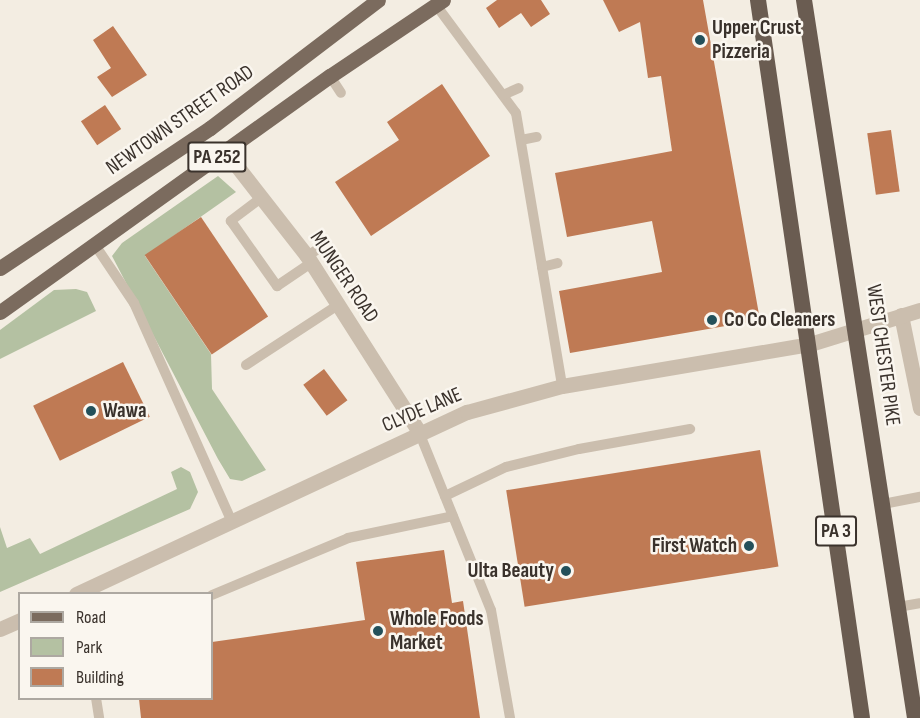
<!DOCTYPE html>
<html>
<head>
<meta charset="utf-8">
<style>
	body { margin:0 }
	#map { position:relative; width:920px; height:718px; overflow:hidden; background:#f3ede2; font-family:"Sofia Sans Condensed",sans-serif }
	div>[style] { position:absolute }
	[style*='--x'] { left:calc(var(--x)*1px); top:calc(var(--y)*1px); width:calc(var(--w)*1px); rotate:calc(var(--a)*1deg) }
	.green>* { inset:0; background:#b4c1a2 }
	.building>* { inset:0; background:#bf7a54; transform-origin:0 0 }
	.service>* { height:10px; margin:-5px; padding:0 5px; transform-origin:5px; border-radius:5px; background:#cbbeae }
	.minor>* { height:15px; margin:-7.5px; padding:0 7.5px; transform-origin:7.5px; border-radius:7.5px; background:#cbbeae }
	.tertiary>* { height:15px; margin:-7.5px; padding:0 7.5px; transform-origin:7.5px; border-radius:7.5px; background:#cbbeae }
	.primary>* { height:15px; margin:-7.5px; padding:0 7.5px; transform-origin:7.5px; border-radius:7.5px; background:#7b6b5e }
	.trunk>* { height:16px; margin:-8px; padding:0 8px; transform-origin:8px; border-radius:8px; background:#6a5c51 }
	.dots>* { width:16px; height:16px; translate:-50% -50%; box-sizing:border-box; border:3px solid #faf6ef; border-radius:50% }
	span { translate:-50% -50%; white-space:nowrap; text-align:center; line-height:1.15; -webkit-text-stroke:5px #faf6ef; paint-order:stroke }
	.shield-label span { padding:2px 4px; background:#faf6ef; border:2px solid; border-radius:4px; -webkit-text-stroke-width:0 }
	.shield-label { font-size:20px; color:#3a322c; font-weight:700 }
	.poi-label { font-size:21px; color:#3a322c; font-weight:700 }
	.left { translate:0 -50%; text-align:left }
	.right { translate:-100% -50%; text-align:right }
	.street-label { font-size:21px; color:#3a322c }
	.legend { position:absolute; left:18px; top:592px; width:195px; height:108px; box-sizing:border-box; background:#faf6ef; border:2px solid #ada8a1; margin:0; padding:8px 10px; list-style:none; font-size:18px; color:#3a322c }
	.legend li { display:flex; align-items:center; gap:12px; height:30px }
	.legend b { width:30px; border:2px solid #ada8a1 }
</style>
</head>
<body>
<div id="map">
	<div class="green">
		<div style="clip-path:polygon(218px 176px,236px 192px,145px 256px,211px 354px,212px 389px,266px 470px,242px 481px,230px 479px,218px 459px,112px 256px,122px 243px)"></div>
		<div style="clip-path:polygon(76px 289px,87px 292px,96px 311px,0 359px,0 330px,54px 290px)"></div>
		<div style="clip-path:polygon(181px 467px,190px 472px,198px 492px,190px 509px,0 592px,0 527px,7px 548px,30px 538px,40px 554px,177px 489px,171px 472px)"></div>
	</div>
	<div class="building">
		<div style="clip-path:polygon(497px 0,541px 0,550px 14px,531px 27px,521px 13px,499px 28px,486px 8px)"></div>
		<div style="clip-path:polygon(603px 0,703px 0,760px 320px,570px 353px,559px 291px,662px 272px,652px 221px,567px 237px,555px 173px,672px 151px,661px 76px,648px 78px,640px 22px,619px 32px)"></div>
		<div style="clip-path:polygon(113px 26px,147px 75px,112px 97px,97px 77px,111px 68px,93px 40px)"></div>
		<div style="clip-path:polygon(442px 84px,490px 156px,371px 236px,335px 182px,399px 140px,387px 122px)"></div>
		<div style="left:105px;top:105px;width:29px;height:29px;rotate:56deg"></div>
		<div style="left:891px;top:130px;width:62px;height:24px;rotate:82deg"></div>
		<div style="left:201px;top:217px;width:120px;height:68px;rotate:56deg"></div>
		<div style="left:123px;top:362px;width:61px;height:100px;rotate:64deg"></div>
		<div style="left:324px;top:369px;width:39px;height:26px;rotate:53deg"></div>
		<div style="left:760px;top:450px;width:118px;height:257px;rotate:81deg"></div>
		<div style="clip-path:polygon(444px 550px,452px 603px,463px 601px,480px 718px,141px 718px,139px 699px,212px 699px,212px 642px,365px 620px,356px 562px)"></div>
	</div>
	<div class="service">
		<div style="--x:436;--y:5;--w:134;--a:53.5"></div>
		<div style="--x:516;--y:113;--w:277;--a:80.4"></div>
		<div style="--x:330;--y:76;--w:20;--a:57"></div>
		<div style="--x:503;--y:95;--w:17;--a:-24"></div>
		<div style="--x:521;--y:140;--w:16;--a:-11"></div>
		<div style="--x:261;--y:198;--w:38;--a:143"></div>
		<div style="--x:231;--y:221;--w:80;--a:54.7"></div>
		<div style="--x:277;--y:286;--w:41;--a:-34.1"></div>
		<div style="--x:95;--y:245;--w:70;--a:56.1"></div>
		<div style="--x:134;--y:303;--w:238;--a:65.9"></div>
		<div style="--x:307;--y:256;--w:19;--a:-32"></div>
		<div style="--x:542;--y:267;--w:16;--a:-14"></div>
		<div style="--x:246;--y:365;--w:110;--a:-33.1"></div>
		<div style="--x:419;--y:432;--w:192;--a:68"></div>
		<div style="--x:491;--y:610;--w:110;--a:80"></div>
		<div style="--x:445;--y:496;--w:68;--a:-25.4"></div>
		<div style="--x:506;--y:467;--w:75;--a:-13.9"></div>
		<div style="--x:579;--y:449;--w:113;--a:-10.2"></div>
		<div style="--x:883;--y:504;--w:38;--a:-11"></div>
		<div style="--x:212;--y:595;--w:147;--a:-22.7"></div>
		<div style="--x:348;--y:538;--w:107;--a:-11.8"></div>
		<div style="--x:898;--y:607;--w:22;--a:-10"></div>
		<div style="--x:96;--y:698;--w:20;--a:81"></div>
	</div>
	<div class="minor">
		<div style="--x:225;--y:151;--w:133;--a:52"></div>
		<div style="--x:307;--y:256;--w:209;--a:57.5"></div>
		<div style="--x:901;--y:315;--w:95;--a:78.5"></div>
		<div style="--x:76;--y:594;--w:431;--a:-25"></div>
		<div style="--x:467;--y:412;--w:98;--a:-15.3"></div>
		<div style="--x:562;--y:386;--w:252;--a:-9.6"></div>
		<div style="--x:0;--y:629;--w:22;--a:-24"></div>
	</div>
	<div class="tertiary">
		<div style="--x:810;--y:344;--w:115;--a:-17.2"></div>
	</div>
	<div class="primary">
		<div style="--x:0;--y:268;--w:252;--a:-33.7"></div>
		<div style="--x:210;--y:128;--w:211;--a:-37.3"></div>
		<div style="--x:0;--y:312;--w:406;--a:-35.6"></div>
		<div style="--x:330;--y:76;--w:136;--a:-33.9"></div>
	</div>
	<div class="trunk">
		<div style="--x:758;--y:0;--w:725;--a:81.76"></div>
		<div style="--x:804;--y:0;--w:727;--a:81.21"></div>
	</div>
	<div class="dots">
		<div style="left:700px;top:40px;background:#23505a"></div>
		<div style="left:712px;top:320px;background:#23505a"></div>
		<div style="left:91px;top:411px;background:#23505a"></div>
		<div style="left:749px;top:546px;background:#23505a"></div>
		<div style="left:566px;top:571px;background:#23505a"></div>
		<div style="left:378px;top:631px;background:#23505a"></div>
	</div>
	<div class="shield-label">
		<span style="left:217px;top:157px">PA 252</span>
		<span style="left:836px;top:531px">PA 3</span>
	</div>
	<div class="poi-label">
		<span class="left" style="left:712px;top:40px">Upper Crust<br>Pizzeria</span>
		<span class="left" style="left:724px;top:320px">Co Co Cleaners</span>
		<span class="left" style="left:103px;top:411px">Wawa</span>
		<span class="right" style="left:737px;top:546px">First Watch</span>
		<span class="right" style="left:554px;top:571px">Ulta Beauty</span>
		<span class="left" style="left:390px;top:631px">Whole Foods<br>Market</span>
	</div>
	<div class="street-label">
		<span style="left:180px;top:120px;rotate:-35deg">NEWTOWN STREET ROAD</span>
		<span style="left:344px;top:277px;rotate:56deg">MUNGER ROAD</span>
		<span style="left:883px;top:355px;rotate:82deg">WEST CHESTER PIKE</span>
		<span style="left:422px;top:410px;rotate:-23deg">CLYDE LANE</span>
	</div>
	<ul class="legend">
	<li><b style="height:8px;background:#7b6b5e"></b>Road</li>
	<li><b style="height:16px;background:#b4c1a2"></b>Park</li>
	<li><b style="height:16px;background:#bf7a54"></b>Building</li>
	</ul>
</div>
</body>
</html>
